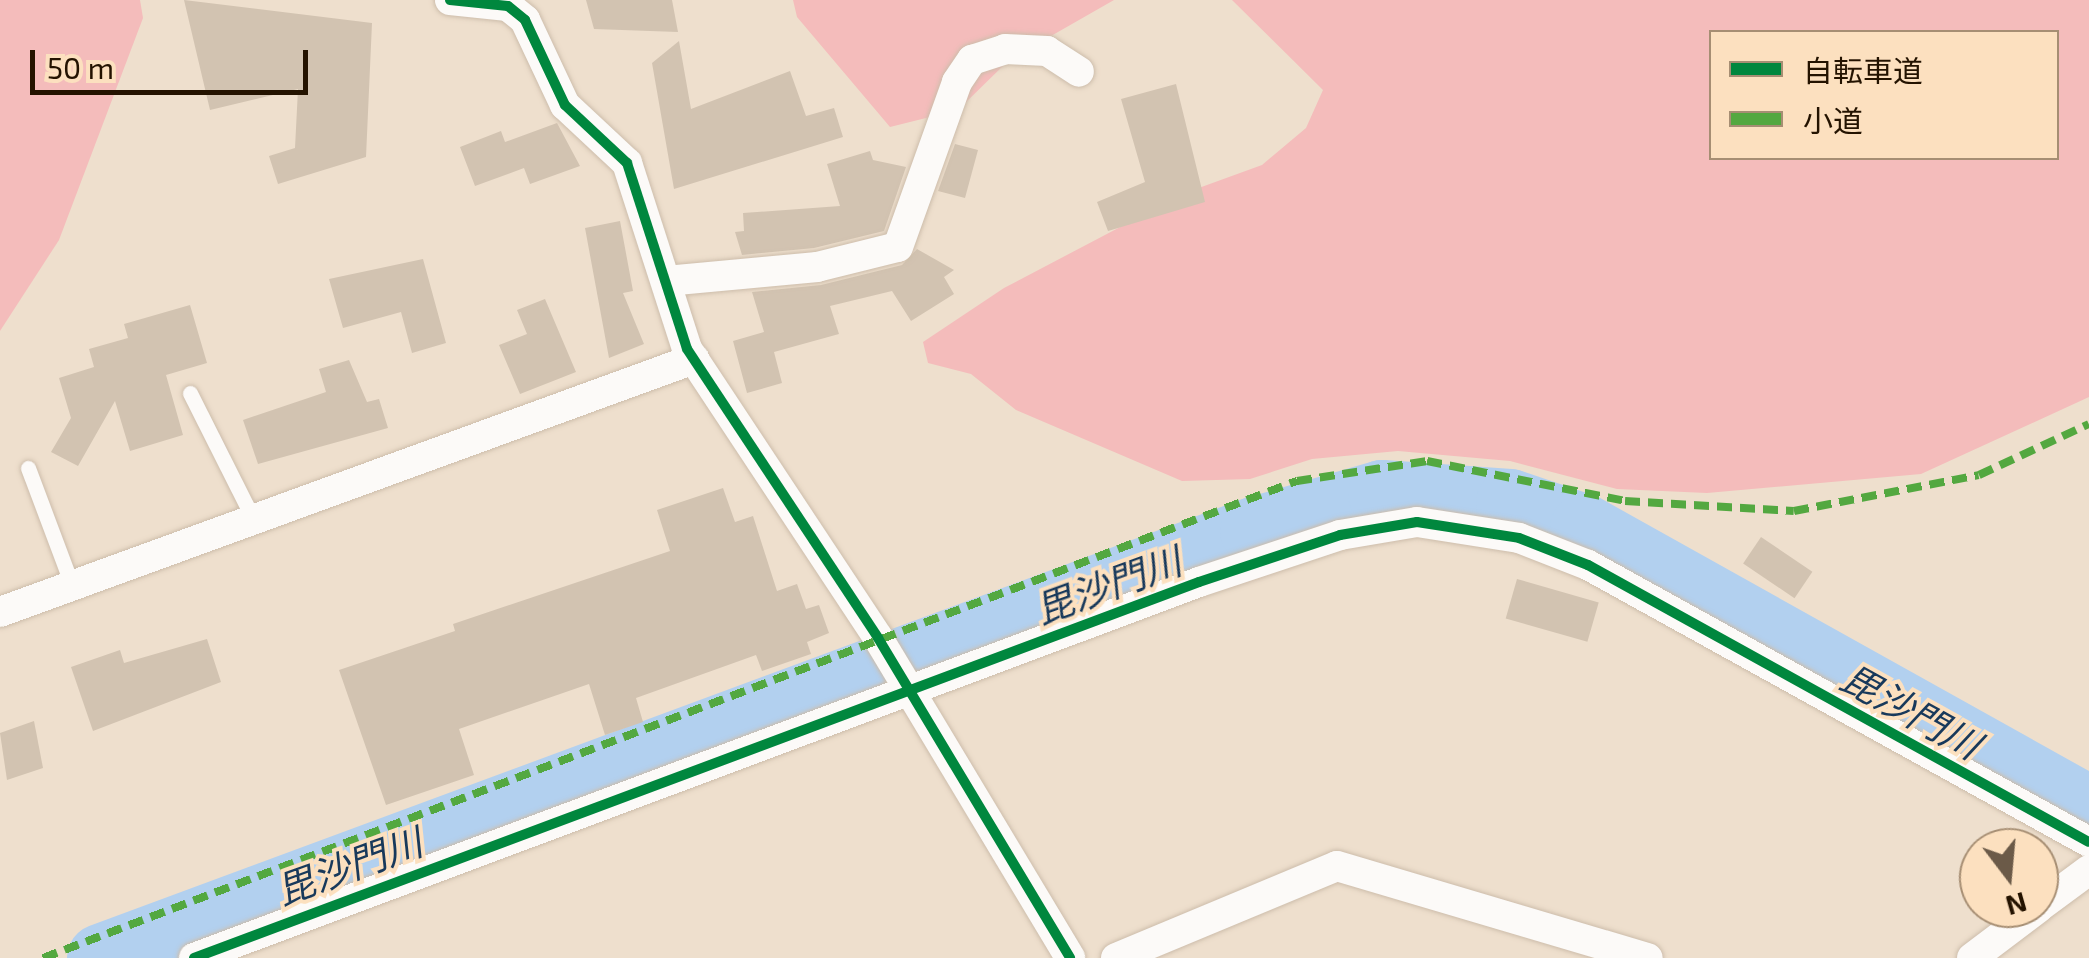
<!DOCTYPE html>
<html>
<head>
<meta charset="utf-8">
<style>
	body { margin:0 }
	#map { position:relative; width:2089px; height:958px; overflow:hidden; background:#eedfcd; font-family:"Exo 2","Noto Sans JP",sans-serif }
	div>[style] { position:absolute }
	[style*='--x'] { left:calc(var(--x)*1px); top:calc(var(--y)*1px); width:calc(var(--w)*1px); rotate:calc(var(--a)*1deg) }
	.green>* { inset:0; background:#f4bcbb }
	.river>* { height:68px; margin:-34px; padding:0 34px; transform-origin:34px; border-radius:34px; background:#b2d0ef }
	.building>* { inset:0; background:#d2c3b1; transform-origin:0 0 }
	.roads { filter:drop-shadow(0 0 2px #cdbdab) drop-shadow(0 0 2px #cdbdab) }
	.lane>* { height:15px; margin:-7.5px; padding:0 7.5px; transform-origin:7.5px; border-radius:7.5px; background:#fcfaf8 }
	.street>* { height:30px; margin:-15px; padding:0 15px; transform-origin:15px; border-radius:15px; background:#fcfaf8 }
	.quiet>* { height:8px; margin-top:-4px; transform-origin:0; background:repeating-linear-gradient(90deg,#53a840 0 15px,transparent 0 23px) }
	.cycleway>* { height:10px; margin:-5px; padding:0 5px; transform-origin:5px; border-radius:5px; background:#00873e }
	span { translate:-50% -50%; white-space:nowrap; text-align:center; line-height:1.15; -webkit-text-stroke:8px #fce0bf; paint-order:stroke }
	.water-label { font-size:38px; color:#18395b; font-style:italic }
	.legend { position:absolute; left:1709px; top:30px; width:350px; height:130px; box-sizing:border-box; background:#fce0bf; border:2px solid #a68e73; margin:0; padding:12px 18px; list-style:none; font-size:30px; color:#241300 }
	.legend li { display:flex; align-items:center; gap:20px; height:50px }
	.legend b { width:50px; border:2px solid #a68e73 }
	.north { position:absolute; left:1959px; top:828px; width:100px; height:100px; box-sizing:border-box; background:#fce0bf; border:2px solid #a68e73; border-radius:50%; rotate:164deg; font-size:28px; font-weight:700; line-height:40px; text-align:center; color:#241300 }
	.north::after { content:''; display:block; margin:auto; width:35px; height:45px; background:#6b5a48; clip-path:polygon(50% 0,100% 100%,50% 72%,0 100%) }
	.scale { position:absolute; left:30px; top:50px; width:278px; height:45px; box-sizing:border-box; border:5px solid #241300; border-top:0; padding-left:12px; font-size:30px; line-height:35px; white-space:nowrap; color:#241300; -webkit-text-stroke:8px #fce0bf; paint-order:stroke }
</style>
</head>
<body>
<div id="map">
	<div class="green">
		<div style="clip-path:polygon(0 0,140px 0,143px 18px,59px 240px,0 331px)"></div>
		<div style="clip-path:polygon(793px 0,1114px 0,1009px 60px,958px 110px,890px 127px,797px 17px)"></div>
		<div style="clip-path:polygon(evenodd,1232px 0,2089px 0,2089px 397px,1921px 474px,1707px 493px,1617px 489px,1510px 461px,1398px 451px,1312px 459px,1250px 479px,1182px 481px,1016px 410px,971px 374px,928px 363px,923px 342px,1004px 288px,1185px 193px,1262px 165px,1306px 128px,1323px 90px,1232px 0,1712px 32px,2056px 32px,2056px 158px,1712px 158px,1712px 32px)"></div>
	</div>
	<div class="river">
		<div style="--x:101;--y:958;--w:1230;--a:-20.32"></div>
		<div style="--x:1254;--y:531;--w:133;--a:-16.1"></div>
		<div style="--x:1382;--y:494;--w:128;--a:4"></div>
		<div style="--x:1510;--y:503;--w:78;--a:18.7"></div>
		<div style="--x:1584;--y:528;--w:578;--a:29.18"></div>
	</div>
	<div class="building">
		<div style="clip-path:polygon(184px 0,372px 23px,366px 157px,278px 184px,269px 156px,295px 148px,298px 89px,210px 110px)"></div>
		<div style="clip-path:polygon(586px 0,672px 0,678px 32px,594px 29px)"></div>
		<div style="clip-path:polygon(679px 41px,691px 109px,790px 71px,806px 116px,834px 108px,843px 137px,674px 189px,652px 63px)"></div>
		<div style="clip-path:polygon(1176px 84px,1205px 202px,1108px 231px,1097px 202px,1145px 182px,1121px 99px)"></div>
		<div style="clip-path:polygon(557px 123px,580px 166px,530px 184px,524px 168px,475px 186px,460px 147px,501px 131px,505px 142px)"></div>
		<div style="clip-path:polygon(955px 144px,978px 150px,965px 198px,938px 191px)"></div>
		<div style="clip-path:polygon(870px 151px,873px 160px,906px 167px,884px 231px,814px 248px,742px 255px,735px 232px,744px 231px,743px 213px,840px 206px,827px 164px)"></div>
		<div style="clip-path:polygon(620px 221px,633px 291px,623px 293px,644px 344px,609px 358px,585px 228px)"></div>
		<div style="clip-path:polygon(917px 249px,954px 270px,944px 277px,954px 294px,911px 321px,892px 291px,830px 306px,839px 334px,774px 352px,782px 383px,747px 393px,733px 341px,764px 332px,752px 292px,821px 285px,902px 265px)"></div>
		<div style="clip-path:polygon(423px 259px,446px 343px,412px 353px,401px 312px,343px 328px,329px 279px)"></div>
		<div style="clip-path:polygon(545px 299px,576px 372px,520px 394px,499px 345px,527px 334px,517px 310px)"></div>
		<div style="clip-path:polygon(190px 305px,207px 363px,166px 375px,183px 435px,130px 451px,115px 401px,78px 466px,51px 452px,71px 418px,59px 378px,94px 367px,89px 349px,128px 338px,124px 324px)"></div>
		<div style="clip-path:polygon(349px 360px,367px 402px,379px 399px,388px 428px,258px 464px,243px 420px,326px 392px,319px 369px)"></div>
		<div style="clip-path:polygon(723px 488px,735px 522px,753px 516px,777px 591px,797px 584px,806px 609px,819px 605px,829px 633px,807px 642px,811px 654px,762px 671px,756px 655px,636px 698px,643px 722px,605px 735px,589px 684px,459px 729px,474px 775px,386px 805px,339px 670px,455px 631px,453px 624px,670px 551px,657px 510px)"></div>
		<div style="left:1761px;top:537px;width:62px;height:32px;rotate:34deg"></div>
		<div style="left:1517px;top:579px;width:85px;height:41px;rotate:16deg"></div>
		<div style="clip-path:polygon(207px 639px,221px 682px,93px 731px,71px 667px,120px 650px,124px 663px)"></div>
		<div style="clip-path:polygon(34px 721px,43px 768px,7px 780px,0 733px)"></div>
	</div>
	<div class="roads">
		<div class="lane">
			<div style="--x:190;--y:393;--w:140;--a:63.3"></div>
			<div style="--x:28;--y:468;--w:125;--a:69.4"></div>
		</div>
		<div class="street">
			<div style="--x:450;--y:0;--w:58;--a:5.9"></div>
			<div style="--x:508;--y:6;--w:22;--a:39"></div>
			<div style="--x:525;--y:20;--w:94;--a:64.8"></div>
			<div style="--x:565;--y:105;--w:85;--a:43.1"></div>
			<div style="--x:627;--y:163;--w:195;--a:72.1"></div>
			<div style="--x:687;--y:349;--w:346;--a:56.5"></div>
			<div style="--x:878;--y:638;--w:373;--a:59"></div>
			<div style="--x:666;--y:281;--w:152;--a:-5.3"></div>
			<div style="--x:817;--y:267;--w:83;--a:-13.9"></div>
			<div style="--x:898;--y:247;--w:175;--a:-70.3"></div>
			<div style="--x:957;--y:82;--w:27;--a:-56"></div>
			<div style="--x:972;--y:60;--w:35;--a:-18"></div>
			<div style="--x:1005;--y:49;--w:42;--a:2.7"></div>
			<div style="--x:1047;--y:51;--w:38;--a:33"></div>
			<div style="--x:0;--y:612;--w:739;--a:-20.03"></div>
			<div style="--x:2039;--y:907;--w:62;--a:-36.5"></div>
			<div style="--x:194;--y:958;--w:1073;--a:-20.51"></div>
			<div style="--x:1199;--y:582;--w:149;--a:-18.4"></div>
			<div style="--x:1340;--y:535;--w:78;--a:-9.6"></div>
			<div style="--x:1417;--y:522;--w:103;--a:8.9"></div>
			<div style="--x:1519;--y:538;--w:74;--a:21.4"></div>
			<div style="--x:1588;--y:565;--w:572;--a:28.94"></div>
			<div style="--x:1116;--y:958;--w:239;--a:-22.6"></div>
			<div style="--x:1337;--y:866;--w:324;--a:16.5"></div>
			<div style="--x:1972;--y:958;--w:83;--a:-37.1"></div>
		</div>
	</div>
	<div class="quiet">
		<div style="--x:43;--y:958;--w:1342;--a:-20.83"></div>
		<div style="--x:1297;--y:481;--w:132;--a:-8.7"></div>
		<div style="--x:1427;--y:461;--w:202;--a:11.4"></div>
		<div style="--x:1625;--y:501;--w:169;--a:3.4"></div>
		<div style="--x:1794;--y:511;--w:188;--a:-11"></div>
		<div style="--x:1979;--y:475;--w:121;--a:-24.9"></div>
	</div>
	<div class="cycleway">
		<div style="--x:450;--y:0;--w:58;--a:5.9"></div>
		<div style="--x:508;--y:6;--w:22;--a:39"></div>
		<div style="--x:525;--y:20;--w:94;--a:64.8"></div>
		<div style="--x:565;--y:105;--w:85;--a:43.1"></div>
		<div style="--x:627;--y:163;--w:195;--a:72.1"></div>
		<div style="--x:687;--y:349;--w:346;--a:56.5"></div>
		<div style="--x:878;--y:638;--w:373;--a:59"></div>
		<div style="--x:194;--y:958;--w:1073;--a:-20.51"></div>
		<div style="--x:1199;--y:582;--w:149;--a:-18.4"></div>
		<div style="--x:1340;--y:535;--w:78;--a:-9.6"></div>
		<div style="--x:1417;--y:522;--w:103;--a:8.9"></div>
		<div style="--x:1519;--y:538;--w:74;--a:21.4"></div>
		<div style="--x:1588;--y:565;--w:572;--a:28.94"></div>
	</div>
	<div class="water-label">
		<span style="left:1108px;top:585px;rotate:-20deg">毘沙門川</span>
		<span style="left:1911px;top:711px;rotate:29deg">毘沙門川</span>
		<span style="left:349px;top:866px;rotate:-20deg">毘沙門川</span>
	</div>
	<ul class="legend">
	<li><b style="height:12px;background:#00873e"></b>自転車道</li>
	<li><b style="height:12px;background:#53a840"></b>小道</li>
	</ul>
	<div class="north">N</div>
	<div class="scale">50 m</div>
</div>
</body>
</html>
